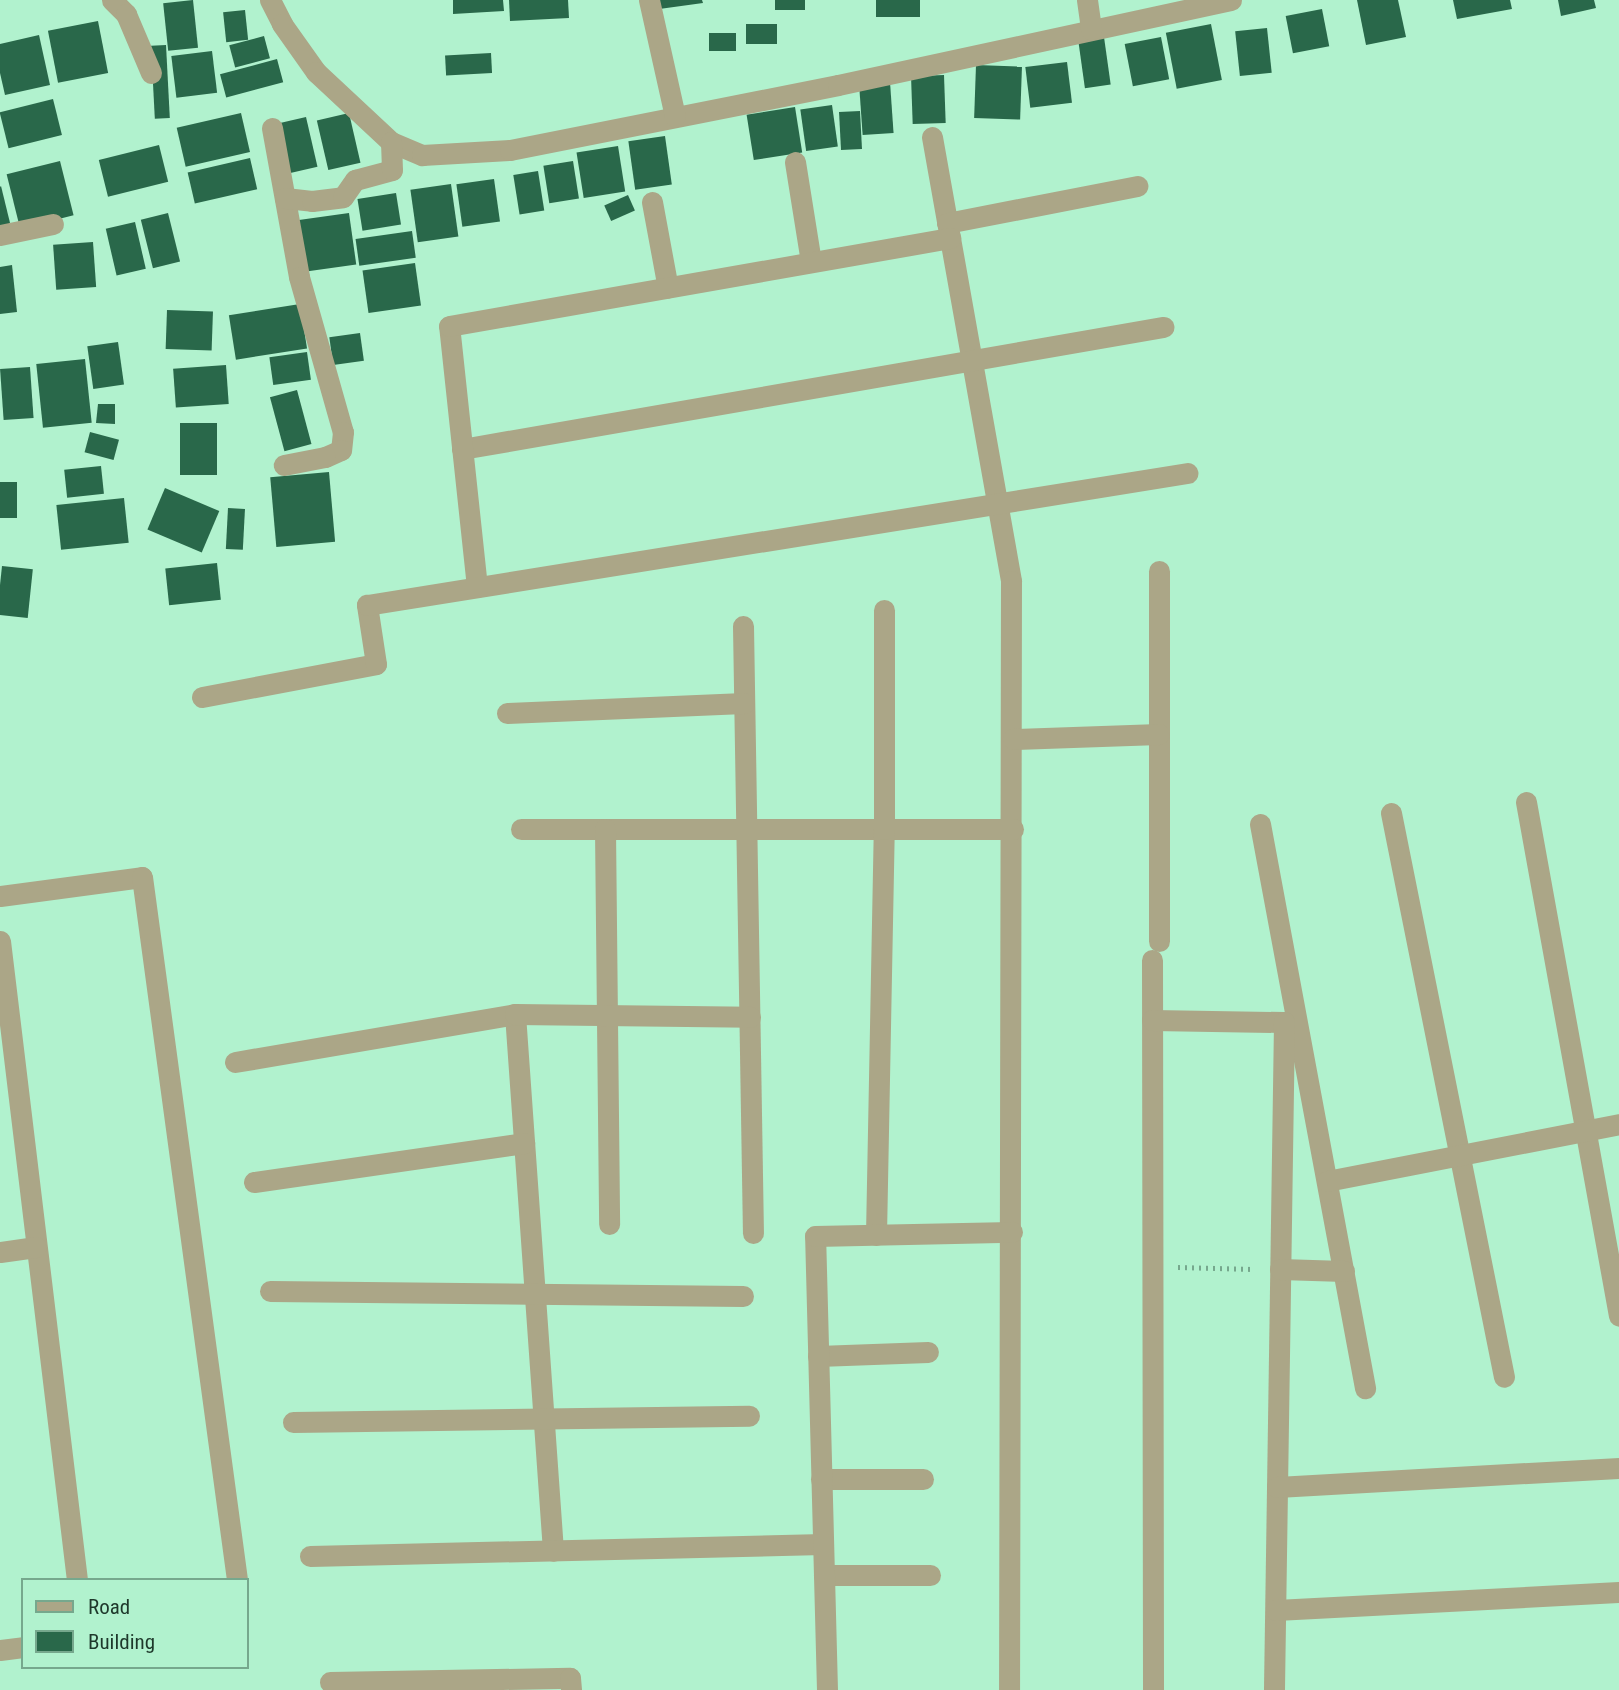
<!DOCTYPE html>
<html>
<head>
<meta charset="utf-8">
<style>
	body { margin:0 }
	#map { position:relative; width:1619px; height:1690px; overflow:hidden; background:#b1f2ce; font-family:"Roboto Condensed",sans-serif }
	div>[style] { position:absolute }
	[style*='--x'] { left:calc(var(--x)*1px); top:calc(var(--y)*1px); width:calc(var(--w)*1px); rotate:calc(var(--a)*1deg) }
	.building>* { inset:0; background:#29684a; transform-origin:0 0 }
	.path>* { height:4.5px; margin-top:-2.25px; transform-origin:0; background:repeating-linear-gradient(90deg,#76a88d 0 2px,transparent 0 7px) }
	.street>* { height:21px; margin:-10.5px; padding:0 10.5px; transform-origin:10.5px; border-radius:10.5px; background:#aba687 }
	span { translate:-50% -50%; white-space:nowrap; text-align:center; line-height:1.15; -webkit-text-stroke:7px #b1f2ce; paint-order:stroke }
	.legend { position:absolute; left:21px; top:1578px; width:228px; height:91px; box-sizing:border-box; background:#b1f2ce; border:2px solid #76a88d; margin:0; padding:9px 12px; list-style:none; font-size:21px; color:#1e382b }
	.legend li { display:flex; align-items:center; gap:14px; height:35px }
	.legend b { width:35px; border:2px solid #76a88d }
</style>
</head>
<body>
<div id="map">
	<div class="building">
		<div style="left:193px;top:0;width:48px;height:30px;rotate:84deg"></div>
		<div style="clip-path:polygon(453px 0,503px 0,504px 11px,453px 14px)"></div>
		<div style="clip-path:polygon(509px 0,568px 0,569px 18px,510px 21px)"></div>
		<div style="clip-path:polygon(651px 0,702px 0,703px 3px,652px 10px)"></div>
		<div style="left:775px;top:0;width:30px;height:10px"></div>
		<div style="left:876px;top:0;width:44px;height:17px"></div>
		<div style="clip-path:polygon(1357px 0,1398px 0,1406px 37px,1366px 45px)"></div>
		<div style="clip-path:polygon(1453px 0,1510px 0,1512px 9px,1457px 19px)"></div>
		<div style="clip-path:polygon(1558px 0,1594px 0,1596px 8px,1561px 16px)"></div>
		<div style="left:1322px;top:9px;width:38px;height:37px;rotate:79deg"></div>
		<div style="left:245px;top:10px;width:30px;height:22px;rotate:84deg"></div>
		<div style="left:98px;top:21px;width:53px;height:51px;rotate:79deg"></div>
		<div style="left:746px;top:24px;width:31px;height:20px"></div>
		<div style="left:1211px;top:24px;width:57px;height:46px;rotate:79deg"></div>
		<div style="left:1267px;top:28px;width:45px;height:32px;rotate:84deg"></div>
		<div style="left:709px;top:33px;width:27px;height:18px"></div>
		<div style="clip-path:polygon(39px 35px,50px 85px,5px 95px,0 73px,0 44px)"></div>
		<div style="left:264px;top:36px;width:23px;height:36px;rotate:75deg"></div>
		<div style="left:1104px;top:37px;width:48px;height:26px;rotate:82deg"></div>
		<div style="left:1161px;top:37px;width:43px;height:37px;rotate:79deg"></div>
		<div style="left:166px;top:45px;width:73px;height:15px;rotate:87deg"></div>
		<div style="left:212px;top:51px;width:42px;height:41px;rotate:83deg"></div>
		<div style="left:491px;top:53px;width:20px;height:46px;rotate:87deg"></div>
		<div style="left:277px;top:59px;width:24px;height:59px;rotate:75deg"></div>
		<div style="left:1067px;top:62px;width:41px;height:42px;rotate:83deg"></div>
		<div style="left:976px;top:65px;width:46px;height:53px;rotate:2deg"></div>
		<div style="left:944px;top:75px;width:48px;height:33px;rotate:88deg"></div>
		<div style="left:890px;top:82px;width:51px;height:31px;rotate:86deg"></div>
		<div style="left:53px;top:99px;width:37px;height:55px;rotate:76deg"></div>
		<div style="left:832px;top:105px;width:42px;height:32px;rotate:82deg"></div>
		<div style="left:795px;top:107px;width:46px;height:49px;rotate:81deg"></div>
		<div style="left:860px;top:111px;width:38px;height:21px;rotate:87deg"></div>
		<div style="left:241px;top:113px;width:40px;height:66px;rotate:77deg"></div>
		<div style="left:349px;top:113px;width:51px;height:33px;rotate:77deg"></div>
		<div style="left:306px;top:117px;width:51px;height:30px;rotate:77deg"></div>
		<div style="left:665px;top:136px;width:49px;height:37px;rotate:82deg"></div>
		<div style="left:159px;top:145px;width:38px;height:62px;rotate:76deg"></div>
		<div style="left:618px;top:146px;width:46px;height:42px;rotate:81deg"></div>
		<div style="left:250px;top:158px;width:32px;height:64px;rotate:77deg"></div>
		<div style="left:60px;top:161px;width:56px;height:55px;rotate:76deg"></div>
		<div style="left:573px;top:161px;width:38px;height:30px;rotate:81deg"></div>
		<div style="left:538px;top:171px;width:40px;height:25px;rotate:81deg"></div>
		<div style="left:494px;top:179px;width:43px;height:38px;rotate:82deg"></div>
		<div style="left:451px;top:184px;width:53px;height:41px;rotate:82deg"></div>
		<div style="clip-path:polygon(1px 186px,11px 227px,0 230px,0 187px)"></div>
		<div style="left:396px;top:193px;width:32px;height:39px;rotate:81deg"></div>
		<div style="left:628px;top:195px;width:17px;height:26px;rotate:66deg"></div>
		<div style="left:168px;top:213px;width:50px;height:28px;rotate:76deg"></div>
		<div style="left:349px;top:213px;width:52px;height:56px;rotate:82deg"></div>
		<div style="left:135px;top:222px;width:48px;height:30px;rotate:77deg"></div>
		<div style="left:412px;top:231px;width:27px;height:57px;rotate:82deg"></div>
		<div style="left:93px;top:242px;width:45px;height:40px;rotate:86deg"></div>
		<div style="left:415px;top:263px;width:43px;height:53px;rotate:82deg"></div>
		<div style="clip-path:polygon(12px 265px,17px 312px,0 314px,0 267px)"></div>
		<div style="left:300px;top:304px;width:45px;height:72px;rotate:81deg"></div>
		<div style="left:167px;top:310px;width:46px;height:39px;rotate:2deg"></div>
		<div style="left:360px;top:333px;width:28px;height:31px;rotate:82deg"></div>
		<div style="left:118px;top:342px;width:43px;height:31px;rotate:82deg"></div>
		<div style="left:307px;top:352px;width:28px;height:38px;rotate:82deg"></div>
		<div style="left:85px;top:359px;width:64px;height:49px;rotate:84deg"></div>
		<div style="left:226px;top:365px;width:39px;height:53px;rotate:86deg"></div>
		<div style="left:30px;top:367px;width:51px;height:30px;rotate:86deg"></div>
		<div style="left:297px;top:390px;width:56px;height:28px;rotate:75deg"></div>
		<div style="clip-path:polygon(98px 404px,115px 404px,115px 424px,96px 423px)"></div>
		<div style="left:217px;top:423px;width:52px;height:37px;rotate:90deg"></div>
		<div style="left:90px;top:432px;width:30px;height:21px;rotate:15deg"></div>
		<div style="left:101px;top:466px;width:28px;height:37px;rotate:84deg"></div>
		<div style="left:329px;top:472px;width:70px;height:59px;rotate:85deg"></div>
		<div style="left:0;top:482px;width:17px;height:36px"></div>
		<div style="left:165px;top:488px;width:59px;height:45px;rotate:23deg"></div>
		<div style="left:124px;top:498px;width:45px;height:68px;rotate:84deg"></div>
		<div style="left:228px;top:508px;width:17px;height:41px;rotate:3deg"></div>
		<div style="left:217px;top:563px;width:37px;height:52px;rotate:84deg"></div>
		<div style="left:2px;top:566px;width:31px;height:49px;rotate:6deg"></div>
	</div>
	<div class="path">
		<div style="--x:1178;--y:1267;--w:75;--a:1.5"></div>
	</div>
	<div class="street">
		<div style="--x:112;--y:0;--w:20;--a:45"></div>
		<div style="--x:126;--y:14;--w:64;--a:67"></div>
		<div style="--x:270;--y:0;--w:27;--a:63"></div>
		<div style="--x:282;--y:24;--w:59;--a:54.7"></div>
		<div style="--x:316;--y:72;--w:103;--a:43"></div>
		<div style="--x:391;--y:142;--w:34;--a:23"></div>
		<div style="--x:422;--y:155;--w:88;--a:-3.3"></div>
		<div style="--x:510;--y:150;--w:334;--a:-11.2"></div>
		<div style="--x:838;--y:85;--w:402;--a:-12.2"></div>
		<div style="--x:649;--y:0;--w:119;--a:77.4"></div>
		<div style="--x:1087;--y:0;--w:30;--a:82"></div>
		<div style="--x:272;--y:128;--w:151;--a:79.7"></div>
		<div style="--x:299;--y:277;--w:161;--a:74.2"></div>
		<div style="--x:343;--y:432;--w:18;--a:96"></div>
		<div style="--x:341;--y:450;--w:17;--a:156"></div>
		<div style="--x:325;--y:457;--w:42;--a:169"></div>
		<div style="--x:932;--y:137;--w:451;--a:79.9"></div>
		<div style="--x:1011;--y:581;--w:1109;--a:90.1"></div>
		<div style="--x:795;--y:162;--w:101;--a:80.9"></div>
		<div style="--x:285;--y:198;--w:27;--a:6"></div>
		<div style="--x:312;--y:201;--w:31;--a:-7"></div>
		<div style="--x:343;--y:197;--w:21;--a:-55"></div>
		<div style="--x:355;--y:180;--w:38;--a:-15"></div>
		<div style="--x:392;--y:170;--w:28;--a:-92"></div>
		<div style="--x:652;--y:202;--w:87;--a:79.5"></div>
		<div style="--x:947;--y:223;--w:194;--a:-11"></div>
		<div style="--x:0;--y:235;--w:54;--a:-11.7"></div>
		<div style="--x:462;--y:449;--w:712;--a:-9.87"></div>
		<div style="--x:1159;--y:571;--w:370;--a:90"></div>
		<div style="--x:477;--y:587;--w:262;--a:-96.1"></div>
		<div style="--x:449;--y:326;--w:509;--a:-9.96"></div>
		<div style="--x:743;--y:626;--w:607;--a:89.06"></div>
		<div style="--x:202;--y:697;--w:177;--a:-10.7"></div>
		<div style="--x:376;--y:664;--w:60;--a:-98.7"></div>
		<div style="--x:367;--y:605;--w:831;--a:-9.14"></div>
		<div style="--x:507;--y:713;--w:237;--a:-2.4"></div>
		<div style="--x:1013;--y:739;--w:146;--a:-2"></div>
		<div style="--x:1526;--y:802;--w:522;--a:79.74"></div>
		<div style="--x:1391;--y:813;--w:575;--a:78.67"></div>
		<div style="--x:1260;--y:824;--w:574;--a:79.45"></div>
		<div style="--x:521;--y:829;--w:492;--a:0"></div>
		<div style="--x:605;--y:829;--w:395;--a:89.4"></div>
		<div style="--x:0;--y:896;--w:143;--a:-7.6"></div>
		<div style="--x:142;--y:877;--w:709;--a:82.3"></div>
		<div style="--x:0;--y:941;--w:644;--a:83.13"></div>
		<div style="--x:1152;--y:960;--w:730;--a:89.92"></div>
		<div style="--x:515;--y:1014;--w:538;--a:85.95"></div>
		<div style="--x:1152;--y:1020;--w:132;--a:0.9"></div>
		<div style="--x:1284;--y:1022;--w:668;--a:90.86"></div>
		<div style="--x:235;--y:1062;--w:284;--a:-9.7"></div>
		<div style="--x:515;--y:1014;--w:235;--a:0.7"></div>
		<div style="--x:1327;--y:1181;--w:298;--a:-11"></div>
		<div style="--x:254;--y:1182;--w:273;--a:-8.2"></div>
		<div style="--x:876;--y:1235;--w:406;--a:-88.9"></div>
		<div style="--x:884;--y:829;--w:219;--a:-90"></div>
		<div style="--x:0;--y:1252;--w:36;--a:-8"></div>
		<div style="--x:1280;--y:1269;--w:64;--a:1.8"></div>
		<div style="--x:270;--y:1291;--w:473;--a:0.6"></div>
		<div style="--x:818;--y:1356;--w:110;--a:-2.1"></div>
		<div style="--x:293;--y:1422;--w:456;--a:-0.8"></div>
		<div style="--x:821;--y:1479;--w:102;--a:0"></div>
		<div style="--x:1277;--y:1487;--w:343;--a:-3.2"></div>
		<div style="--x:310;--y:1556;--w:513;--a:-1.34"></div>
		<div style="--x:824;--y:1575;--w:106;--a:0"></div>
		<div style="--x:1276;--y:1610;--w:343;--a:-3"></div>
		<div style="--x:0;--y:1650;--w:23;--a:-7"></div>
		<div style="--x:330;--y:1682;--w:240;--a:-1"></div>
		<div style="--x:570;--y:1678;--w:12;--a:85"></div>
		<div style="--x:827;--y:1690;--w:454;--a:-91.5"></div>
		<div style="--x:815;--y:1236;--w:197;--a:-1.2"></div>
	</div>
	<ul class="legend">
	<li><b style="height:9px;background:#aba687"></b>Road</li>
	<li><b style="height:19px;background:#29684a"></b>Building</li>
	</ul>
</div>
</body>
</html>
